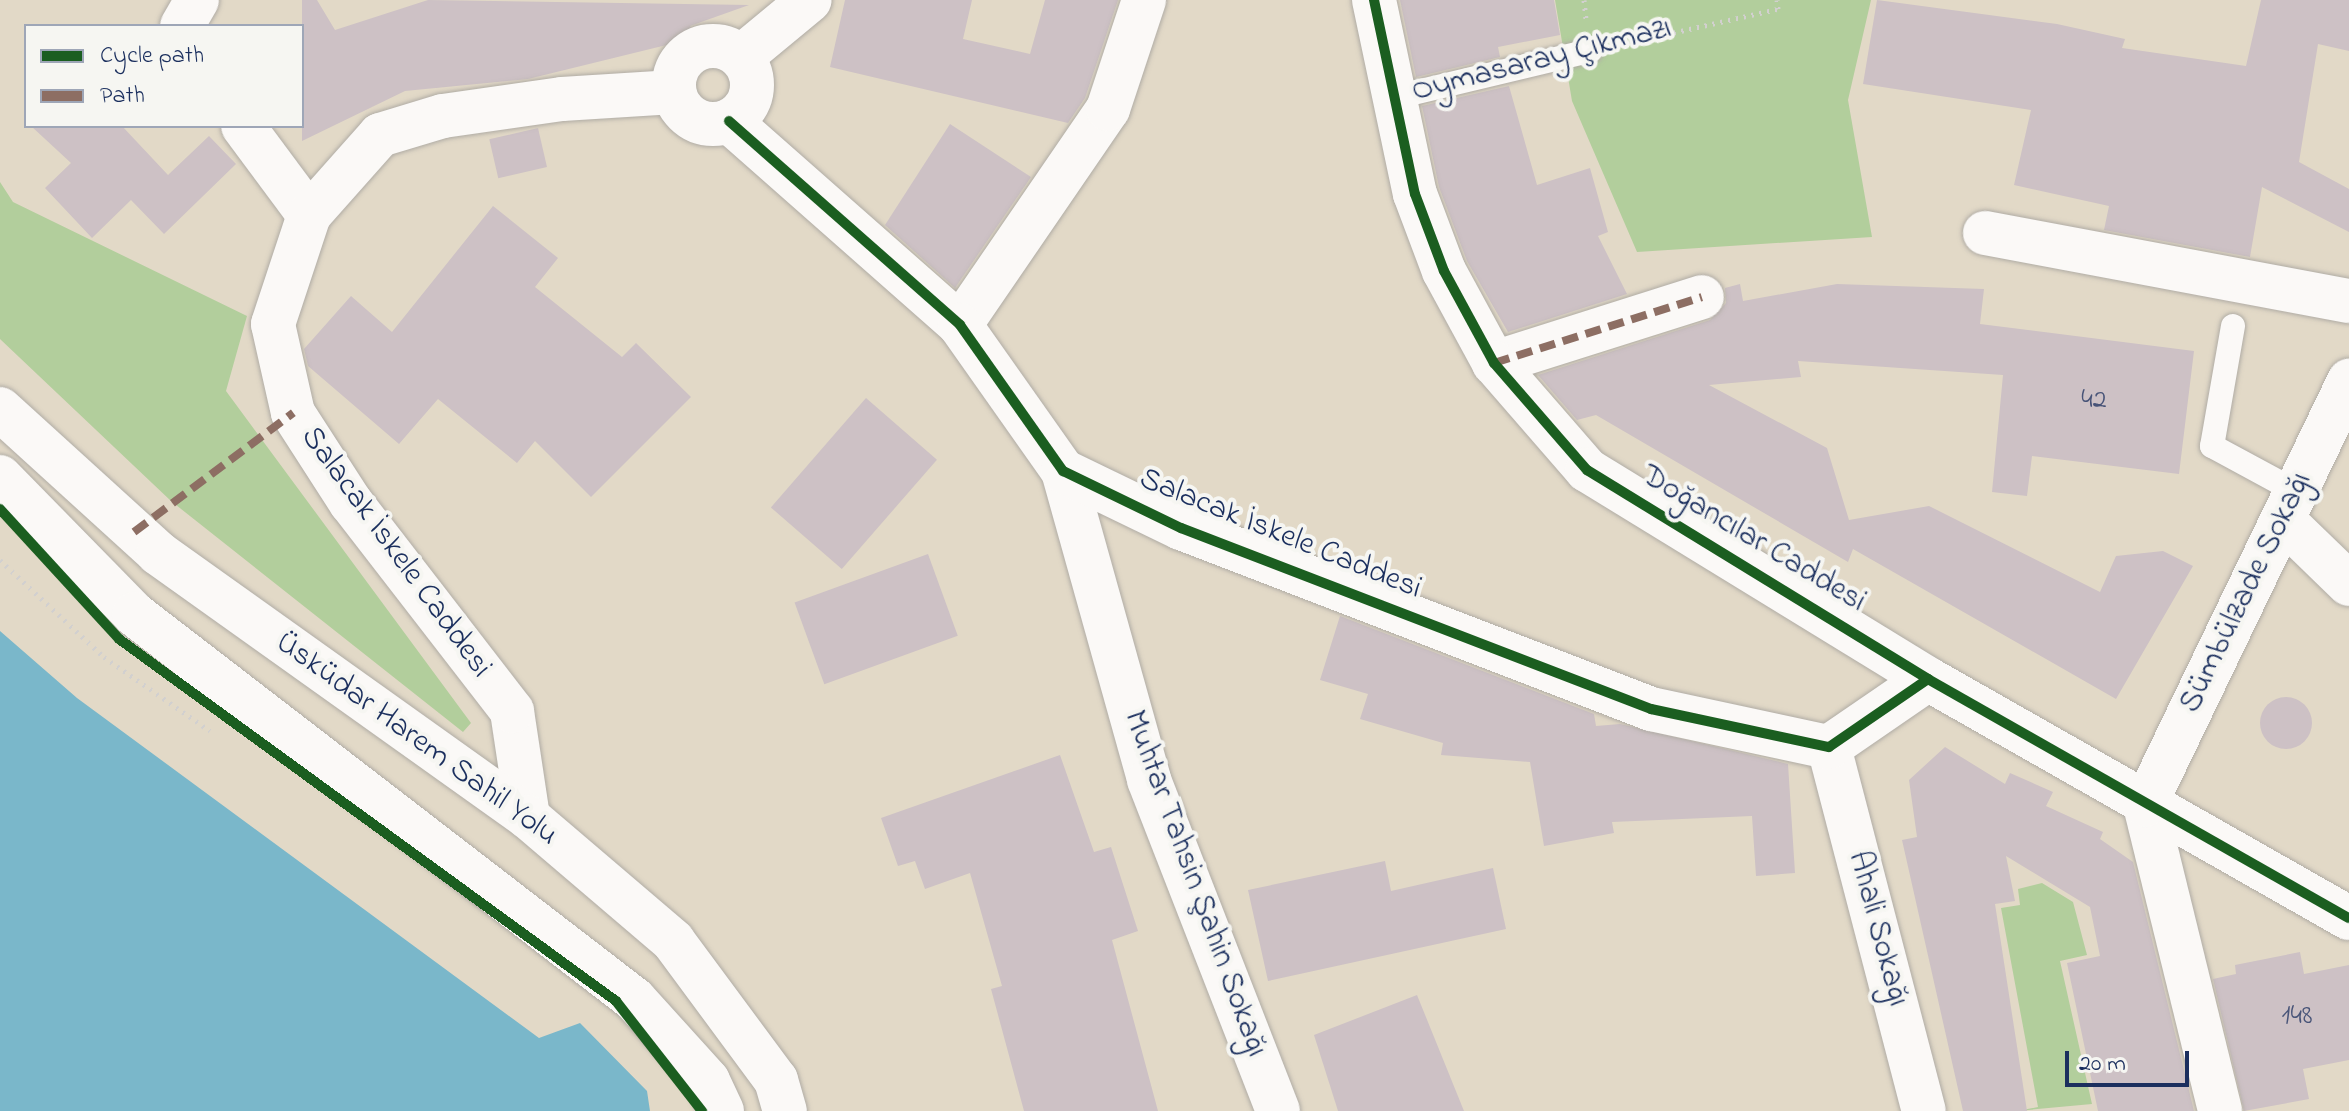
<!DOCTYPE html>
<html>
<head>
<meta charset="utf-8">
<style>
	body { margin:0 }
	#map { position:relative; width:2349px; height:1111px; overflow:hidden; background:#e2d9c7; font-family:"Indie Flower",sans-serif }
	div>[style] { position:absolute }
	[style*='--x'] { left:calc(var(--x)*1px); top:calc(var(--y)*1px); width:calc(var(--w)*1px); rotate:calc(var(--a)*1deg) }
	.green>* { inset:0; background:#b2ce9c }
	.water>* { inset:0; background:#7ab7ca }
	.building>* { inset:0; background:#cdc1c5; transform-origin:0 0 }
	.round { border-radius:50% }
	.path>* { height:5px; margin-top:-2.5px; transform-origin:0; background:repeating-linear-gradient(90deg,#d2d0cf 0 2px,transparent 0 8px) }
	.roads { filter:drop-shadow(0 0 2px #b0aca5) drop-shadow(0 0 2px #b0aca5) }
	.service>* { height:24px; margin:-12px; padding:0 12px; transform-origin:12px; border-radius:12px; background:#fbf9f7 }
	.minor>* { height:44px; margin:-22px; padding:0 22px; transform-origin:22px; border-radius:22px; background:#fbf9f7 }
	.tertiary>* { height:44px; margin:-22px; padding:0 22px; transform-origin:22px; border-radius:22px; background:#fbf9f7 }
	.tertiary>.ring { margin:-22px; padding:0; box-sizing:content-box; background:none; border:44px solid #fbf9f7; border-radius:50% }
	.primary>* { height:44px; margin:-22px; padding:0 22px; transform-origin:22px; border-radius:22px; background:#fbf9f7 }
	.quiet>* { height:8px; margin-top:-4px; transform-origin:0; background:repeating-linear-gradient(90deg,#8d6e63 0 16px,transparent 0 24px) }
	.cycleway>* { height:10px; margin:-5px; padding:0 5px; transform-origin:5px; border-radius:5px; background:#1b5e20 }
	span { translate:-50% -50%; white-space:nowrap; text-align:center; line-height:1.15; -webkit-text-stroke:8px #f6f6f2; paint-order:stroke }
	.number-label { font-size:28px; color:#485478 }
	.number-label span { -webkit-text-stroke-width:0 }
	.street-label { font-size:32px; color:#1b2f5e }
	.legend { position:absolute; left:24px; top:24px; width:280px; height:104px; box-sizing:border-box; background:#f6f6f2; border:2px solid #9ea6b7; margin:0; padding:10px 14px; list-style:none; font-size:24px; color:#1b2f5e }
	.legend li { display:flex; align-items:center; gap:16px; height:40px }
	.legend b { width:40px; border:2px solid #9ea6b7 }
	.scale { position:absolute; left:2065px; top:1051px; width:124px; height:36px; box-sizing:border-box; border:4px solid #1b2f5e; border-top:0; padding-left:10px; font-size:24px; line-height:28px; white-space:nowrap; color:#1b2f5e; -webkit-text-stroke:6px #f6f6f2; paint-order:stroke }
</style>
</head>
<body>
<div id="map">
	<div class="green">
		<div style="clip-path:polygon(1555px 0,1871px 0,1848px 100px,1872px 237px,1637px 252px,1572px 101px)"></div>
		<div style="clip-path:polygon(0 182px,13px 202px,247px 316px,226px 391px,471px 723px,463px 732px,171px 501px,0 339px)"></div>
		<div style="clip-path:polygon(2042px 883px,2073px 902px,2087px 955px,2060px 961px,2092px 1104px,2017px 1111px,2038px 1107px,2001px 908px,2020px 905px,2018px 889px)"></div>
	</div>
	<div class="water">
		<div style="clip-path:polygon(0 631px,77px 698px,539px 1038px,580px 1023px,647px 1091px,650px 1111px,0 1111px)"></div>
	</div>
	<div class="building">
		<div style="clip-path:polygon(302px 0,317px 0,335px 30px,428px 0,749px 5px,690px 26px,695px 38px,528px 79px,405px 91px,302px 141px)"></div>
		<div style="clip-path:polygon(845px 0,972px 0,963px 39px,1030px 54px,1045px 0,1118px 0,1085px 98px,1068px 123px,830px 67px)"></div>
		<div style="clip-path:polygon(1400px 0,1554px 0,1560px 35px,1498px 47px,1500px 57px,1416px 77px)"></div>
		<div style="clip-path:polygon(1877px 0,2057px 24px,2125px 39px,2122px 48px,2246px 66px,2261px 0,2349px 0,2349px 51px,2318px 44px,2299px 162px,2349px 189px,2349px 232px,2262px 187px,2250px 257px,2104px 230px,2109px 206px,2014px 185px,2031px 110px,1863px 84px)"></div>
		<div style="clip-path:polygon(1509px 86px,1537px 185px,1590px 168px,1608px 232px,1598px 236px,1627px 294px,1508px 332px,1467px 261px,1439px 187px,1422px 106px)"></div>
		<div style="clip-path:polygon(950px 124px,1031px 177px,955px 288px,885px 225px)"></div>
		<div style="clip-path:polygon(31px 126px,122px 126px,168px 175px,209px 136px,236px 164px,164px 234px,131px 200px,92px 238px,45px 188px,71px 163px)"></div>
		<div style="left:538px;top:128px;width:40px;height:50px;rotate:77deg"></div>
		<div style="clip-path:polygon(493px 206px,558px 258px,535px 287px,622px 357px,636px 343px,691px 397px,591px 497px,535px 441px,517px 463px,438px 399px,399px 444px,308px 366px,304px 349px,351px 296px,392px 332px)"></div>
		<div style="clip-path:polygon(1740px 284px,1743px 301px,1837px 284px,1984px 289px,1980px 324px,2194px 351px,2179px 474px,2032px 456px,2027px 496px,1992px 492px,2003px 375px,1798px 361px,1801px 377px,1709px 385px,1827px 448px,1849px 520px,1929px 506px,2100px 592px,2116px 556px,2163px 551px,2193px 566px,2116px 699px,1853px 549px,1848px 562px,1596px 415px,1577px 420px,1538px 375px,1710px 320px,1726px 303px,1725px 288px)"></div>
		<div style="left:866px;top:398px;width:94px;height:145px;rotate:41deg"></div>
		<div style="left:928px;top:554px;width:87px;height:142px;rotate:70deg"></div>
		<div style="clip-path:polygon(1340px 616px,1594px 714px,1596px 726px,1620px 724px,1788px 764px,1795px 873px,1756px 876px,1752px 816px,1612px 822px,1614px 833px,1544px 846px,1530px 762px,1441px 755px,1443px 743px,1360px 719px,1368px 694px,1320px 680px)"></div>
		<div class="round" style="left:2260px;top:697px;width:52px;height:52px"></div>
		<div style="clip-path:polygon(1945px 747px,2005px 784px,2010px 773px,2053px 792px,2046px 806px,2103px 832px,2100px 839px,2133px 862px,2194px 1111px,2098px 1111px,2067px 963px,2100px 956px,2090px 907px,2006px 856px,2015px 901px,1995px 904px,2027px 1111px,1963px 1111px,1902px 840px,1917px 837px,1909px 780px)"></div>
		<div style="clip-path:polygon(1060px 755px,1094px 852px,1111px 847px,1138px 931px,1112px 940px,1158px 1111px,1024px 1111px,991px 989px,1002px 986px,970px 873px,925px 889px,915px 861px,898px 866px,881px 818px)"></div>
		<div style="clip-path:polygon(1385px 861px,1391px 891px,1493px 868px,1506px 929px,1268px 981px,1248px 890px)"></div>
		<div style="clip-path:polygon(2300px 952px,2304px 974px,2349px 965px,2349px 1060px,2303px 1069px,2309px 1099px,2244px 1111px,2213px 979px,2236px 974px,2235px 965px)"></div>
		<div style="clip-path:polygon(1417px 995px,1464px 1111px,1338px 1111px,1314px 1035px)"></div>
	</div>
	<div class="path">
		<div style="--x:1584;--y:0;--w:19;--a:84"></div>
		<div style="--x:1619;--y:45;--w:163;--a:-12.8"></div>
		<div style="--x:1778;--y:9;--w:9;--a:-96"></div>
		<div style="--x:0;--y:560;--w:142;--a:43"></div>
		<div style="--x:104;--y:657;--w:129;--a:34.9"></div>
	</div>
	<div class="roads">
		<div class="service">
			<div style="--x:1392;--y:98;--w:204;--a:-13.4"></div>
			<div style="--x:2233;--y:326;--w:122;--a:99.9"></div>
			<div style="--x:2212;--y:446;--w:97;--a:28.4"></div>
		</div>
		<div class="minor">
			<div style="--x:182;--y:26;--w:30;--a:-60"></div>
			<div style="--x:741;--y:57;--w:89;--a:-39.6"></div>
			<div style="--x:243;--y:126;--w:111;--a:53.4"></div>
			<div style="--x:1985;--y:233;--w:370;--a:10.6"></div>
			<div style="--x:960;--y:325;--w:262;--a:-55.6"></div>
			<div style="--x:1108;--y:109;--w:115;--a:-71.7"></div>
			<div style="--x:1494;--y:363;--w:218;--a:-17.6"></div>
			<div style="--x:1063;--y:471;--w:321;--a:74.4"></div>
			<div style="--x:1149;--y:780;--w:355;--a:68.7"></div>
			<div style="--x:2283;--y:520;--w:92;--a:44.1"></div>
			<div style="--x:1829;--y:747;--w:376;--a:75.4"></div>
			<div style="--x:2145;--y:805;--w:315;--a:76.2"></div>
		</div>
		<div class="tertiary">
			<div style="--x:1374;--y:0;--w:198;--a:78.1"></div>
			<div style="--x:1415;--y:194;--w:82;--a:69.4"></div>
			<div style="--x:1444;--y:271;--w:105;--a:61.5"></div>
			<div style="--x:1494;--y:363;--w:142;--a:49"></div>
			<div style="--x:1587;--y:470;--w:400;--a:31.5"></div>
			<div style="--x:1928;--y:679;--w:484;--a:29.6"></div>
			<div class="ring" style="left:674px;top:46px;width:34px;height:34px"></div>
			<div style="--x:729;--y:121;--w:308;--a:41.4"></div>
			<div style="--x:960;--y:325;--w:179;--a:54.8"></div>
			<div style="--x:1063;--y:471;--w:131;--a:25.8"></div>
			<div style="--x:1181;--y:528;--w:504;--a:21.06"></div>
			<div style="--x:1651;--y:709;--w:182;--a:12.1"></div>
			<div style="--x:1829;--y:747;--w:120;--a:-34.5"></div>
			<div style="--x:2145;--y:805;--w:471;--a:-64.3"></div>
			<div style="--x:528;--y:817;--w:107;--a:-98.6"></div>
			<div style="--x:512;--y:711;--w:263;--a:-127.7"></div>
			<div style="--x:351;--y:503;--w:107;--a:-122.8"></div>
			<div style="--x:293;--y:413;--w:91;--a:-102.7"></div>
			<div style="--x:273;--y:324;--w:115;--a:-71.7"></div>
			<div style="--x:309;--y:215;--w:107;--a:-48.4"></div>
			<div style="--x:380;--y:135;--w:66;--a:-16.8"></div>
			<div style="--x:443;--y:116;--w:120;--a:-8.1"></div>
			<div style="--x:562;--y:99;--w:112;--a:-3.6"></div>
		</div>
		<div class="primary">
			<div style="--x:0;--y:409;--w:214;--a:42.3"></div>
			<div style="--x:158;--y:553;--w:455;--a:35.5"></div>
			<div style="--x:528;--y:817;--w:191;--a:40.5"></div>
			<div style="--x:673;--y:941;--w:173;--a:53.5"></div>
			<div style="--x:776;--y:1080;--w:32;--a:74"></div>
			<div style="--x:0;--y:477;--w:192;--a:45.6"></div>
			<div style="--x:134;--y:614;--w:631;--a:37.6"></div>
			<div style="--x:634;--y:999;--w:110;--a:47.9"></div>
			<div style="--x:708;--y:1081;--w:33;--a:65"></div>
		</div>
	</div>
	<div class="quiet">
		<div style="--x:1494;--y:363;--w:218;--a:-17.6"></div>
		<div style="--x:134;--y:532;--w:199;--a:-36.8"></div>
	</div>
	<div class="cycleway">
		<div style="--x:1374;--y:0;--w:198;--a:78.1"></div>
		<div style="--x:1415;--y:194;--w:82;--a:69.4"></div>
		<div style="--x:1444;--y:271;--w:105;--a:61.5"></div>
		<div style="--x:1494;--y:363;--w:142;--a:49"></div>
		<div style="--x:1587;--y:470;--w:400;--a:31.5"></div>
		<div style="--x:1928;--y:679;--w:484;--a:29.6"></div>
		<div style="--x:729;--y:121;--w:308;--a:41.4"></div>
		<div style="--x:960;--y:325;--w:179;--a:54.8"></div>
		<div style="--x:1063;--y:471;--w:131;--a:25.8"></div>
		<div style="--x:1181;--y:528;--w:504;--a:21.06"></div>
		<div style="--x:1651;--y:709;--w:182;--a:12.1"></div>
		<div style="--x:1829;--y:747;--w:120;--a:-34.5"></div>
		<div style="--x:0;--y:509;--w:176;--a:47.5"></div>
		<div style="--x:119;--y:639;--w:615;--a:36.07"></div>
		<div style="--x:616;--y:1001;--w:140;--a:52"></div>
	</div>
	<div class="number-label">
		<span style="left:2094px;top:401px">42</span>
		<span style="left:2297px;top:1017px">148</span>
	</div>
	<div class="street-label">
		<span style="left:1542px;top:61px;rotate:-14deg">Oymasaray Çıkmazı</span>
		<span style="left:1280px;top:535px;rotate:22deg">Salacak İskele Caddesi</span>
		<span style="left:1753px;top:540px;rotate:31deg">Doğancılar Caddesi</span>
		<span style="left:395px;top:553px;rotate:54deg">Salacak İskele Caddesi</span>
		<span style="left:2247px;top:593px;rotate:-64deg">Sümbülzade Sokağı</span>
		<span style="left:416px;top:740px;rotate:36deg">Üsküdar Harem Sahil Yolu</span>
		<span style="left:1194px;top:884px;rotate:70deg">Muhtar Tahsin Şahin Sokağı</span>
		<span style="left:1877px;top:929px;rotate:75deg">Ahali Sokağı</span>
	</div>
	<ul class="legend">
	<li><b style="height:10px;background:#1b5e20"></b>Cycle path</li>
	<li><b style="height:10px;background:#8d6e63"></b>Path</li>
	</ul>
	<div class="scale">20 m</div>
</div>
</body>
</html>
